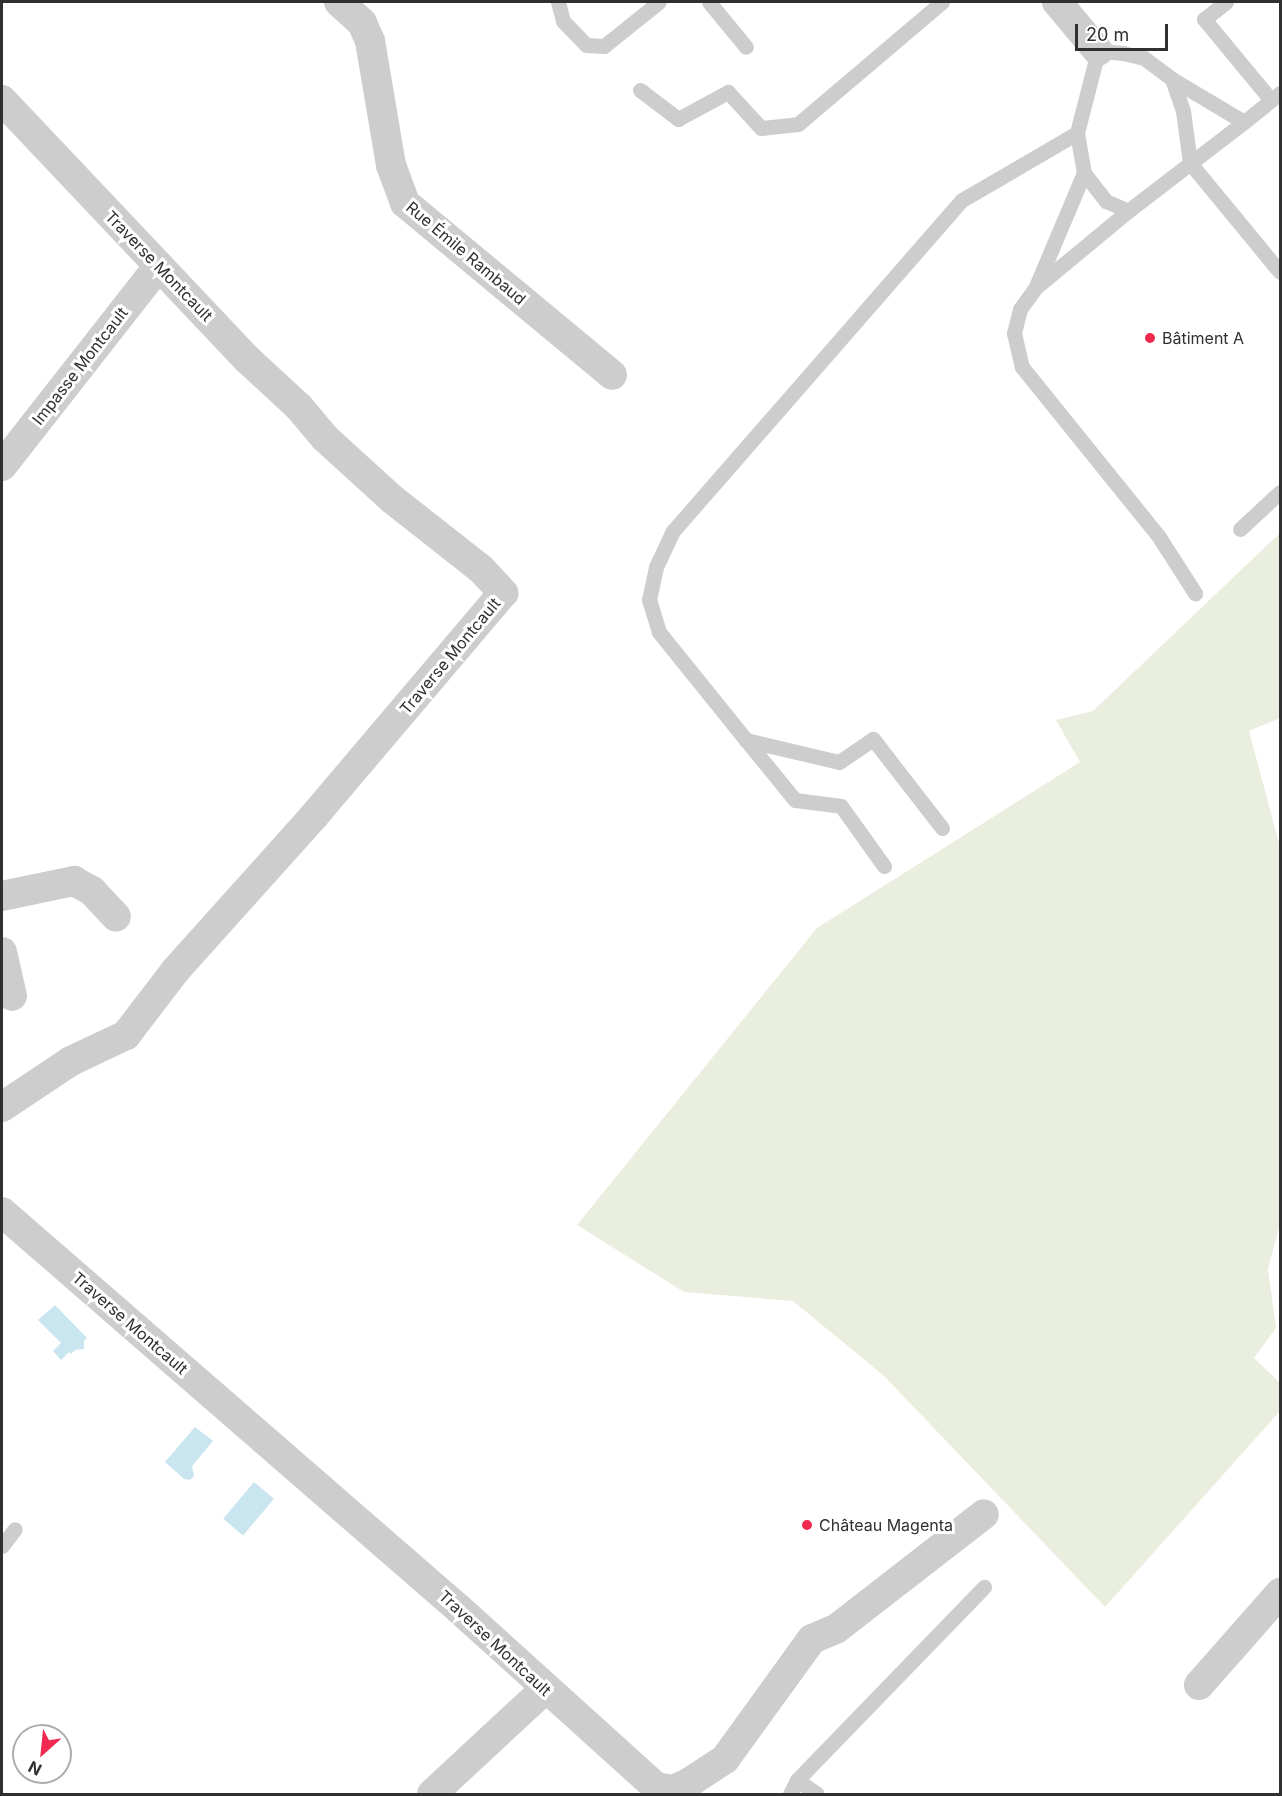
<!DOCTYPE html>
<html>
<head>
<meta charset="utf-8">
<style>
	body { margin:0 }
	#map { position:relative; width:1282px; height:1796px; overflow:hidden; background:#fff; font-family:Inter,sans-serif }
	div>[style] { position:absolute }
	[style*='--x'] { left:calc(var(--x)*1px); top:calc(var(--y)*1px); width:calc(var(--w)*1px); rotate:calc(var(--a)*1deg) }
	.green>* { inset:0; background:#e9eede }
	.water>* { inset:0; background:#c9e5ef; transform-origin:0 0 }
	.service>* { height:15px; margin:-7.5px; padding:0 7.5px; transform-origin:7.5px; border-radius:7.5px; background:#cdcdcd }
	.minor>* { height:30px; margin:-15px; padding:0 15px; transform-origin:15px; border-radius:15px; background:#cdcdcd }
	.dots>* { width:16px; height:16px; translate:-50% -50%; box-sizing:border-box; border:3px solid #fff; border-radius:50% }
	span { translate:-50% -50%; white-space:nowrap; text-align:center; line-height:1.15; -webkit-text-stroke:6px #fff; paint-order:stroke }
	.street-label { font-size:16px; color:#303030 }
	.poi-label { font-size:16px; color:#303030 }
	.left { translate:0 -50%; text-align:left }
	.frame { position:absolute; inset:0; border:3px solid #303030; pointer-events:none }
	.north { position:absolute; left:12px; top:1724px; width:60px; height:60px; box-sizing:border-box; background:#fff; border:2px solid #acacac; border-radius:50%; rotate:207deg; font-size:16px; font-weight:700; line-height:24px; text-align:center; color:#303030 }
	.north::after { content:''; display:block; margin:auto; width:21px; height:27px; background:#f12850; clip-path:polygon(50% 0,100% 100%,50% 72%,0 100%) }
	.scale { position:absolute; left:1075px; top:24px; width:93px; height:27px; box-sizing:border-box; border:3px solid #303030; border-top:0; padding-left:8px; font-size:18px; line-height:21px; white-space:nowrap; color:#303030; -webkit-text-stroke:4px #fff; paint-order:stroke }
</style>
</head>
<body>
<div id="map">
	<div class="green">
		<div style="clip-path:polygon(1280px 533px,1280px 718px,1249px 731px,1280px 847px,1280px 1224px,1268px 1269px,1276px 1328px,1254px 1358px,1280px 1383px,1280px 1411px,1105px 1607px,884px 1376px,793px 1301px,684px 1292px,577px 1225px,817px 928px,1080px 762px,1056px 720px,1093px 711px)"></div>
	</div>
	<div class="water">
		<div style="clip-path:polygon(55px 1305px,87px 1338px,84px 1341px,84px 1349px,75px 1350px,71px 1354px,69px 1352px,61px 1360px,53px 1351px,61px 1343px,38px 1320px)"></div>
		<div style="clip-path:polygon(195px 1427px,213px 1441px,192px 1466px,194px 1476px,190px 1480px,184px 1479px,165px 1462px)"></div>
		<div style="left:254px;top:1482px;width:26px;height:48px;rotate:40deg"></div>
	</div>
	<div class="service">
		<div style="--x:558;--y:2;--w:20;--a:75"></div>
		<div style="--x:563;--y:21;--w:33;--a:46"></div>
		<div style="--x:586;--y:45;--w:18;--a:3"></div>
		<div style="--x:604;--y:46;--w:70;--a:-38.7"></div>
		<div style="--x:709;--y:2;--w:58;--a:50.6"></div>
		<div style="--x:1226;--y:2;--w:28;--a:142"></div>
		<div style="--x:1204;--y:19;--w:105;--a:50.4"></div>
		<div style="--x:1172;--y:79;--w:34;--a:71"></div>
		<div style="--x:1183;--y:111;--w:52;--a:82.3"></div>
		<div style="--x:1190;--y:163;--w:141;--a:50.5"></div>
		<div style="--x:640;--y:90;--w:48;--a:37.3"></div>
		<div style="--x:678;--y:119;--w:57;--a:-28.4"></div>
		<div style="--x:728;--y:92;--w:49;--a:47.5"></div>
		<div style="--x:761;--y:128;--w:37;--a:-6"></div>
		<div style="--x:798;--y:124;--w:189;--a:-40.3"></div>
		<div style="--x:1244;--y:122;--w:84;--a:-149.2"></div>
		<div style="--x:1172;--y:79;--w:35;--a:-143"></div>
		<div style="--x:1144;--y:58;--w:22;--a:-167"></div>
		<div style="--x:1123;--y:53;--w:25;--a:-175"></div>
		<div style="--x:1098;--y:51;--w:85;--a:104.4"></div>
		<div style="--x:1077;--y:133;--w:41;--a:80.1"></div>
		<div style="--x:1084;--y:173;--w:36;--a:52"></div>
		<div style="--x:1106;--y:201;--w:24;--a:24"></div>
		<div style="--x:1128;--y:211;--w:146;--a:-37.5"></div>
		<div style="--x:1244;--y:122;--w:46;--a:-38.9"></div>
		<div style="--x:1128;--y:211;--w:119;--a:140.4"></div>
		<div style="--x:1036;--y:287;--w:27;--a:126"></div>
		<div style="--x:1020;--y:309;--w:25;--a:104"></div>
		<div style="--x:1014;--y:333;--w:35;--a:77"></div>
		<div style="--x:1022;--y:367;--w:218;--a:51.1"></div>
		<div style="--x:1159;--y:537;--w:67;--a:57.3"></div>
		<div style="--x:1037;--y:284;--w:121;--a:-67.1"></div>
		<div style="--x:1240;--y:529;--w:54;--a:-42.8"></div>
		<div style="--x:746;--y:740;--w:77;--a:50.8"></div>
		<div style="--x:795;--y:800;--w:46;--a:7.4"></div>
		<div style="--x:841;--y:806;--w:74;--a:54.4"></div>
		<div style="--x:942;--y:828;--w:113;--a:-127.8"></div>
		<div style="--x:873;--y:739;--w:41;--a:145.9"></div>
		<div style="--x:839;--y:762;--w:96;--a:-166.7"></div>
		<div style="--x:746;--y:740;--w:139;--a:-128.9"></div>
		<div style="--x:659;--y:632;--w:34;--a:-107"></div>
		<div style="--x:649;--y:600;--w:34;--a:-78"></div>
		<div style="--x:656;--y:567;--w:40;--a:-65"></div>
		<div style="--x:673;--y:531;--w:439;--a:-48.9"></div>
		<div style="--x:962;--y:200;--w:133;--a:-30.2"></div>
		<div style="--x:2;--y:1546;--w:21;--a:-53"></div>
		<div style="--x:797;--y:1780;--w:24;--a:35"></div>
		<div style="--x:790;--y:1794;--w:16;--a:-63"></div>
		<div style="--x:797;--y:1780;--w:269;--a:-45.9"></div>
	</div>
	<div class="minor">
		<div style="--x:339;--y:2;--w:31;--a:42"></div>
		<div style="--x:362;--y:23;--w:20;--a:66"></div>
		<div style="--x:370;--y:41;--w:126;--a:80.4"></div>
		<div style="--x:391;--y:165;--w:40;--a:69.8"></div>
		<div style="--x:405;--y:203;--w:269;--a:39.7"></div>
		<div style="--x:1057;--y:2;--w:64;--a:50.1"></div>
		<div style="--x:2;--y:100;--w:357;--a:46.6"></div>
		<div style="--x:247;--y:359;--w:71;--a:42.7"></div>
		<div style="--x:299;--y:407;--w:40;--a:50"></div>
		<div style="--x:325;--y:438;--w:91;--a:42.3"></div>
		<div style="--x:392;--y:499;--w:113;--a:38.2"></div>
		<div style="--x:481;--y:569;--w:33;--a:47"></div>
		<div style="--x:503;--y:593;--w:292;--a:130.3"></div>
		<div style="--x:314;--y:816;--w:208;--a:131.9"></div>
		<div style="--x:175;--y:971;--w:81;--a:127.4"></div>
		<div style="--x:126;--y:1035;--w:61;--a:154.7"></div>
		<div style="--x:71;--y:1061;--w:83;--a:146.3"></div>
		<div style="--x:2;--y:466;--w:254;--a:-51.9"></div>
		<div style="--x:2;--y:896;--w:74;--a:-11.8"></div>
		<div style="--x:74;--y:881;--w:21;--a:29"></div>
		<div style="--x:92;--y:891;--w:35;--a:47"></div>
		<div style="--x:2;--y:952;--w:45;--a:77.2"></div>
		<div style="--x:2;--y:1212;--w:605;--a:40.98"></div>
		<div style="--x:459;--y:1609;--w:266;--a:42.1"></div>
		<div style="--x:656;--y:1787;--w:17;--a:10"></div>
		<div style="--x:673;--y:1790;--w:19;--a:-25"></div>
		<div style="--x:690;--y:1782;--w:42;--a:-33.3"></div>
		<div style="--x:725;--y:1759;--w:148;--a:-54.1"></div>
		<div style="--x:812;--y:1639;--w:26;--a:-23"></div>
		<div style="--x:836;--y:1629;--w:187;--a:-37.8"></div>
		<div style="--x:1199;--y:1685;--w:123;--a:-48.6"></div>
		<div style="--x:432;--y:1794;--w:154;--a:-42.9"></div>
	</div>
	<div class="dots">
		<div style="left:1150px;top:338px;background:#f12850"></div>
		<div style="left:807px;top:1525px;background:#f12850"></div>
	</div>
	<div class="street-label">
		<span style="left:466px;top:253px;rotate:40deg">Rue Émile Rambaud</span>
		<span style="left:159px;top:266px;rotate:46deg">Traverse Montcault</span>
		<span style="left:80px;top:366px;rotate:-52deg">Impasse Montcault</span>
		<span style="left:450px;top:656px;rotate:-50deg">Traverse Montcault</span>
		<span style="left:130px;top:1323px;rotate:41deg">Traverse Montcault</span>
		<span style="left:495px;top:1643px;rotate:43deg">Traverse Montcault</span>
	</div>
	<div class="poi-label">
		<span class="left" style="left:1162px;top:338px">Bâtiment A</span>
		<span class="left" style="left:819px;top:1525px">Château Magenta</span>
	</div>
	<div class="frame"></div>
	<div class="north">N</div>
	<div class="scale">20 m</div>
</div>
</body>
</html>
